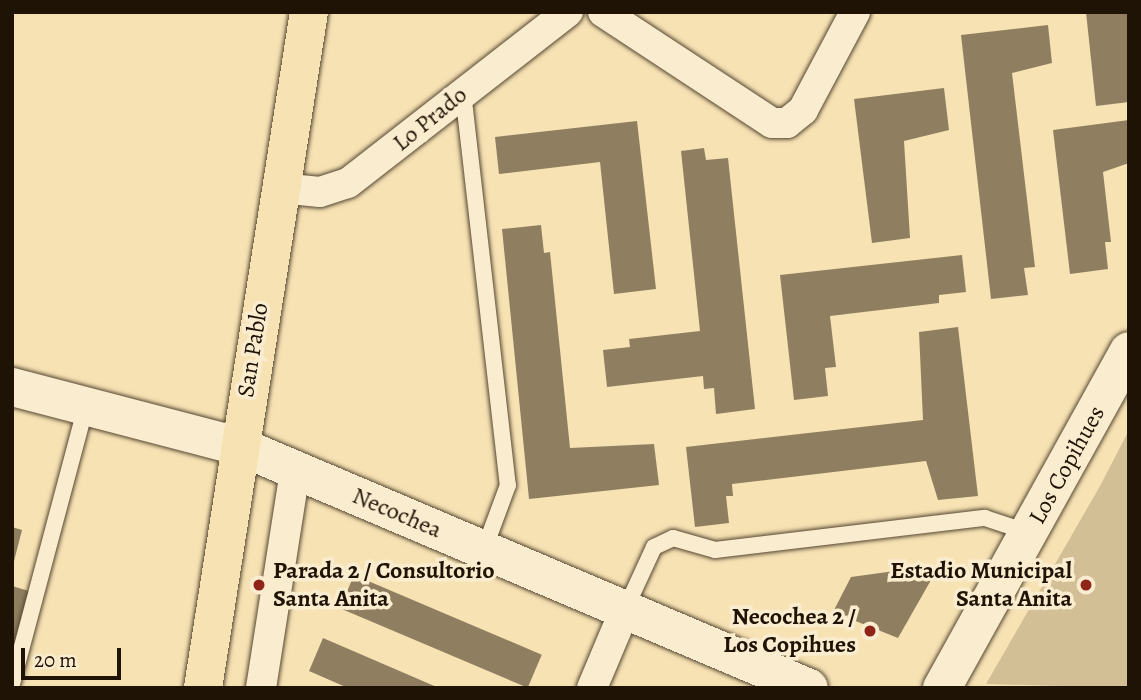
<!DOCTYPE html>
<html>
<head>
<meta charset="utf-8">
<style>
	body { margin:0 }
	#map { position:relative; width:1141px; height:700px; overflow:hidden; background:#f7e2b4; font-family:Alegreya,serif }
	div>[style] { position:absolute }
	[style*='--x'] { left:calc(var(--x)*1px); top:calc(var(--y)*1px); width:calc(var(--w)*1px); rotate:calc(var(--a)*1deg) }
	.green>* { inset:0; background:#d2bf96 }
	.building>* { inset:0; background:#8f7f60; transform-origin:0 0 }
	.roads { filter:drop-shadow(0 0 2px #554731) drop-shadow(0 0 2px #554731) }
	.lane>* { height:16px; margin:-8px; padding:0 8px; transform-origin:8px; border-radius:8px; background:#faecce }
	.street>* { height:30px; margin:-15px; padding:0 15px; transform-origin:15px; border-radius:15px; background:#faecce }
	.secondary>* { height:38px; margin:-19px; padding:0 19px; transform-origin:19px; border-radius:19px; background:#faecce }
	.primary>* { height:38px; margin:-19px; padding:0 19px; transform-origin:19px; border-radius:19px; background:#f7e2b4 }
	.dots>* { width:19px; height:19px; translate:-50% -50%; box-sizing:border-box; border:4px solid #faecce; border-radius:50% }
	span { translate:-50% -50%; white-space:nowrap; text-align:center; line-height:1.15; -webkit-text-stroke:7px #faecce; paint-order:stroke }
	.street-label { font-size:24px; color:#1f1305 }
	.poi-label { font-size:24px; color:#1f1305; font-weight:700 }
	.left { translate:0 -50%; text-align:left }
	.right { translate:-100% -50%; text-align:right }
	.frame { position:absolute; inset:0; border:14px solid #1f1305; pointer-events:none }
	.scale { position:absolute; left:21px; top:648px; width:100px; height:32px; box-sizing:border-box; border:4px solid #1f1305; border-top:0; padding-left:9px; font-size:21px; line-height:24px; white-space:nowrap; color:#1f1305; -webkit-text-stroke:5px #faecce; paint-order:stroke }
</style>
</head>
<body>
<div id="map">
	<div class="green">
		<div style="clip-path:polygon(1129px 430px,1129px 688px,986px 684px,1100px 486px)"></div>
	</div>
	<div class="building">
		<div style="clip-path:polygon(1086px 12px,1128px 12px,1129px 102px,1096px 106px)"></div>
		<div style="clip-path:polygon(1048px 25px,1052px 63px,1012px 73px,1035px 267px,1024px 268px,1028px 295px,991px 299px,961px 35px)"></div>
		<div style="clip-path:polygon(944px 88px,949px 130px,904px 141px,910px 238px,872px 243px,854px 99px)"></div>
		<div style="clip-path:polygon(1129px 120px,1129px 163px,1103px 172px,1111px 242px,1105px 242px,1108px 269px,1070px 274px,1053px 130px)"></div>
		<div style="clip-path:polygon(637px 121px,656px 289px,614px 294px,600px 162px,499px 174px,495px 137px)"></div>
		<div style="clip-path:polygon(704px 148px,706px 160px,728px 158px,755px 409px,716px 414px,714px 388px,704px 389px,703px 376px,607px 387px,603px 350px,630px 347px,629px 339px,700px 331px,681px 151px)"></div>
		<div style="clip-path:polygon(541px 225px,544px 253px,550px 252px,570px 448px,654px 444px,659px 485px,529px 499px,502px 229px)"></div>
		<div style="clip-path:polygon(962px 255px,966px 292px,939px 295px,939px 303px,830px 316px,836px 367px,825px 368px,828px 396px,794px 400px,780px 275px)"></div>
		<div style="clip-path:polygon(958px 327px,978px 496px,938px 500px,926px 461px,732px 484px,733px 496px,726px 496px,729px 523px,695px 527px,686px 447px,923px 420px,919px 332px)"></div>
		<div style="clip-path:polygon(12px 527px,22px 530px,13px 565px,12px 565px)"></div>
		<div style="clip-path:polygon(924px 567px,935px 573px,898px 638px,833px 612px,851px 577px)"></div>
		<div style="left:354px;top:575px;width:204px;height:36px;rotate:23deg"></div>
		<div style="clip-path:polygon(12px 586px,29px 591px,13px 649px,12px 649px)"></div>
		<div style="clip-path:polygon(323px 638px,439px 688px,348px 688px,309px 671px)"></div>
	</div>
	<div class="roads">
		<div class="lane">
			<div style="--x:463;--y:92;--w:396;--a:83.5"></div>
			<div style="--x:508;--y:485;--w:69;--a:110.3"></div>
			<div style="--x:625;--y:610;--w:69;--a:-65.3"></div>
			<div style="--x:654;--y:547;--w:21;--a:-25"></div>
			<div style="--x:673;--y:538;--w:44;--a:15.9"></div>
			<div style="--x:715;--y:550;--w:272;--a:-6.8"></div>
			<div style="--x:985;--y:518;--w:47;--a:18.4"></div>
			<div style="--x:12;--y:684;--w:288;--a:-75.1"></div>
		</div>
		<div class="street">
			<div style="--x:603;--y:12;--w:202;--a:33.3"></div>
			<div style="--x:772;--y:123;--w:15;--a:0"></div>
			<div style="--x:787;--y:123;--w:21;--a:-39"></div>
			<div style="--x:803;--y:110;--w:111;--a:-62"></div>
			<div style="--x:280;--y:188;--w:40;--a:5.7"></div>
			<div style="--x:320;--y:192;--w:29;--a:-18"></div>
			<div style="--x:348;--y:183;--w:279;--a:-37.9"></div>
			<div style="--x:261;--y:688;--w:221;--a:-81.1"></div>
			<div style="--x:592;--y:688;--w:85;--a:-67.1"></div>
		</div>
		<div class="secondary">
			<div style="--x:12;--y:387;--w:235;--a:14.6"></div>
			<div style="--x:239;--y:446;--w:619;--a:23"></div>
			<div style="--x:942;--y:688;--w:385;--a:-61"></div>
		</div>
		<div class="primary">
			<div style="--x:203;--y:688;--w:684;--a:-81.09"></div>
		</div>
	</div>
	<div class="dots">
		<div style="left:259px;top:585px;background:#8f2418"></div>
		<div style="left:1086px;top:585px;background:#8f2418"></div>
		<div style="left:870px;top:631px;background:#8f2418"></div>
	</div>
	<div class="street-label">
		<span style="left:430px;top:119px;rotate:-39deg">Lo Prado</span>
		<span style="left:253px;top:350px;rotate:-81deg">San Pablo</span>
		<span style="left:1067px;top:465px;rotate:-61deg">Los Copihues</span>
		<span style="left:397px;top:513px;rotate:23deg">Necochea</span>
	</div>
	<div class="poi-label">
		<span class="left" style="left:273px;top:585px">Parada 2 / Consultorio<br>Santa Anita</span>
		<span class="right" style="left:1072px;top:585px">Estadio Municipal<br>Santa Anita</span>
		<span class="right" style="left:856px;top:631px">Necochea 2 /<br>Los Copihues</span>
	</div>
	<div class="frame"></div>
	<div class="scale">20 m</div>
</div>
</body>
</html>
